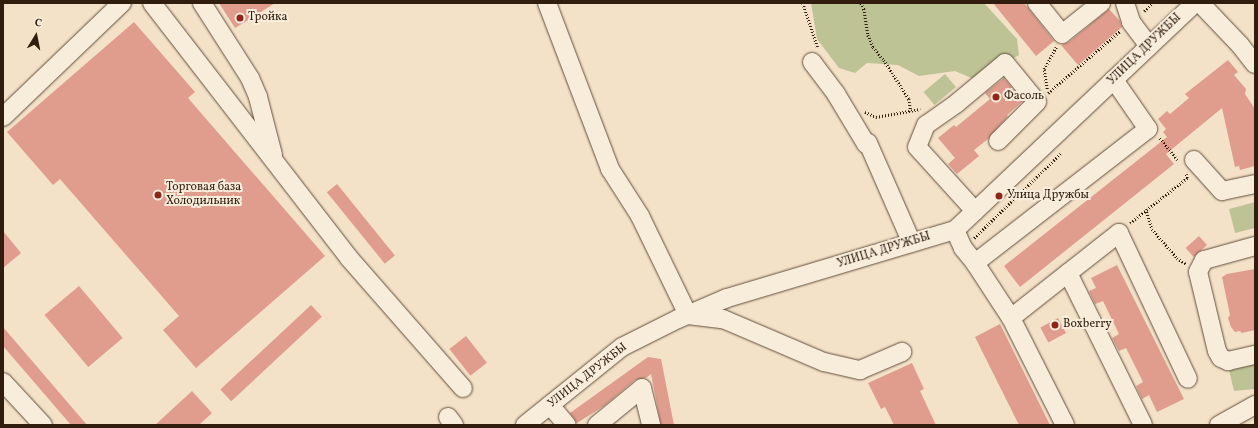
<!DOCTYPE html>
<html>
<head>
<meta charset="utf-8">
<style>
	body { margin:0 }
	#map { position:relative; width:1258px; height:428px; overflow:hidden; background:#f4e2c8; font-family:Vollkorn,serif }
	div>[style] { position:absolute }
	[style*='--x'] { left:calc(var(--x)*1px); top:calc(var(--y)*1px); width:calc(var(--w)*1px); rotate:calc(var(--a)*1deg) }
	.green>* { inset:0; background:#bdc395; transform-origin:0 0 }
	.building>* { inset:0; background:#e09c8d; transform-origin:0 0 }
	.path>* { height:2.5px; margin-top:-1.25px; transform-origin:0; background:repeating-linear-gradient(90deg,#301d0d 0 1px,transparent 0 3px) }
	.roads { filter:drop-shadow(0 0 1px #614e3c) drop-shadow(0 0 1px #614e3c) }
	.minor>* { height:18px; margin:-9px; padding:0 9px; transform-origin:9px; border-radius:9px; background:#f8ecdb }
	.dots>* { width:11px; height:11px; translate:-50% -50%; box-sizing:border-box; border:2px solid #f8ecdb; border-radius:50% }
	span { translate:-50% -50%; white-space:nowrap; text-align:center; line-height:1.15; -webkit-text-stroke:4px #f8ecdb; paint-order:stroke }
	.poi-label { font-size:12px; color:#301d0d }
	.left { translate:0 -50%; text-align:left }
	.street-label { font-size:12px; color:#301d0d }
	.frame { position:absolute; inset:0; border:4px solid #301d0d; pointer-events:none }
	.north { position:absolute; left:16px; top:16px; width:40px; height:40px; -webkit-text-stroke:3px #f8ecdb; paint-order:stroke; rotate:10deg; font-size:11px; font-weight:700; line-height:16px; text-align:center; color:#301d0d }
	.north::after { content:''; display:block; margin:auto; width:14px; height:18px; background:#301d0d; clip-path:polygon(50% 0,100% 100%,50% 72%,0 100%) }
</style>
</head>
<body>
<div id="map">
	<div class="green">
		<div style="clip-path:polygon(811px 3px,984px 3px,1017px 39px,1019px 55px,976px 80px,955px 71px,919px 76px,898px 65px,867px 63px,855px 73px,839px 68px,817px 39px)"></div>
		<div style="left:945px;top:74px;width:17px;height:28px;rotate:50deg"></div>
		<div style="clip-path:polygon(1255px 202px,1255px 228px,1235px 233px,1229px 209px)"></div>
		<div style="clip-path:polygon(1255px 364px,1255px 389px,1234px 391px,1229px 370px)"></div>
	</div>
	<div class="building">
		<div style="clip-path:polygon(219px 3px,275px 3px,235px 28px)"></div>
		<div style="clip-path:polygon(993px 3px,1024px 3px,1054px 41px,1036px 56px)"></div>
		<div style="clip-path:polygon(1109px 9px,1120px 21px,1122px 27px,1078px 65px,1061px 45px,1069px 42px)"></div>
		<div style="clip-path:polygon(134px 22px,195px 92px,188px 98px,325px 256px,196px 368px,163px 330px,179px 316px,60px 179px,53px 185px,7px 132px)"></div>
		<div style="clip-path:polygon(1228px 60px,1238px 72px,1234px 75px,1246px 89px,1245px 94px,1255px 109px,1255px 166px,1240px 170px,1239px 166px,1235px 167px,1222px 108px,1166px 154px,1174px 164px,1020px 287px,1004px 266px,1167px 137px,1163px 132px,1166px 129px,1158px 119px,1167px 111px,1170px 114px,1189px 98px,1185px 94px)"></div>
		<div style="clip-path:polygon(1004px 78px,1023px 101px,1007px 115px,1008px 116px,988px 139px,974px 150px,979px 156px,957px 174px,948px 164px,955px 158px,938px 138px,954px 125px,956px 127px,990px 99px,985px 93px)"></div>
		<div style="left:337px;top:184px;width:92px;height:13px;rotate:51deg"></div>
		<div style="clip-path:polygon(3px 231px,21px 253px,3px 268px)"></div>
		<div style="left:1199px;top:236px;width:12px;height:18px;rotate:48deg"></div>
		<div style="clip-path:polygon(1117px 265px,1184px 399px,1157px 412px,1149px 395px,1142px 399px,1136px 386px,1143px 382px,1126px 348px,1119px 351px,1112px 338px,1119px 334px,1103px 301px,1095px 304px,1089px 291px,1096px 288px,1091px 278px)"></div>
		<div style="clip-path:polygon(1255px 269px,1255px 330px,1242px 333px,1240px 331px,1235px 332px,1231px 327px,1228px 318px,1230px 315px,1222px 277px,1227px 274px)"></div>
		<div style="left:79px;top:286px;width:68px;height:45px;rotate:50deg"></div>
		<div style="left:311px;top:305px;width:16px;height:124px;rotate:47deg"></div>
		<div style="left:1058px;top:318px;width:17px;height:20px;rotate:62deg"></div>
		<div style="clip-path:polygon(1000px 324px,1050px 425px,1019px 425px,975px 337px)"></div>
		<div style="clip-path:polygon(3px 327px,87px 425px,71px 425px,3px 346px)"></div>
		<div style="left:466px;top:336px;width:34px;height:21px;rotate:52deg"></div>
		<div style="clip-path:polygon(648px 357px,661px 359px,674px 425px,661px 425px,651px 374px,646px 378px,635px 380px,604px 406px,577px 423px,570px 413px)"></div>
		<div style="clip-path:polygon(912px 363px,924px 389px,920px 391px,936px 425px,894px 425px,885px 407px,881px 409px,868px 383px)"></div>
		<div style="clip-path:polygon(192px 391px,212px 413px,199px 425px,155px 425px)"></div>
	</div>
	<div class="path">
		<div style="--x:803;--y:3;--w:47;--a:71.6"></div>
		<div style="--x:861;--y:3;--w:7;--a:63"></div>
		<div style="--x:864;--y:9;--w:26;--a:81"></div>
		<div style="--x:868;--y:35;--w:13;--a:67"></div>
		<div style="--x:873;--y:47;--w:17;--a:50"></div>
		<div style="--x:884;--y:60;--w:46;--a:57.3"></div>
		<div style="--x:909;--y:99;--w:12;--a:81"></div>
		<div style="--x:1144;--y:11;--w:12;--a:-42"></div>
		<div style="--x:1047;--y:89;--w:20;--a:-99"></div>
		<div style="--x:1044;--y:69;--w:25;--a:-61"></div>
		<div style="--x:1048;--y:93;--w:95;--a:-40.7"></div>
		<div style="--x:865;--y:112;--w:12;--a:24"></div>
		<div style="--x:876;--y:117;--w:45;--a:-10.3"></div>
		<div style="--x:1160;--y:138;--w:28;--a:51"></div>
		<div style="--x:1146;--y:209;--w:21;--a:73"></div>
		<div style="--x:1152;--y:229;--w:38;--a:49"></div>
		<div style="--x:1177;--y:258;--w:11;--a:34"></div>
		<div style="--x:1130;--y:223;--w:73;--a:-38.3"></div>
		<div style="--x:1187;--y:178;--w:4;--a:-104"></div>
		<div style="--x:974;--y:238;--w:122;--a:-44.3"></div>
	</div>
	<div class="roads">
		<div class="minor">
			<div style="--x:152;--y:3;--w:322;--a:52.3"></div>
			<div style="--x:349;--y:258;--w:173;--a:48.8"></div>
			<div style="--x:202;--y:3;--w:89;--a:57.4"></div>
			<div style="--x:250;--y:78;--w:21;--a:67"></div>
			<div style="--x:258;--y:97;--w:60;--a:75.5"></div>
			<div style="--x:547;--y:3;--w:178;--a:69.2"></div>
			<div style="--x:610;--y:169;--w:56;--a:57.4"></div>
			<div style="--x:640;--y:216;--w:110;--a:64.1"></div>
			<div style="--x:688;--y:315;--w:35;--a:7"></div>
			<div style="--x:723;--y:319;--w:110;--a:23.1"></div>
			<div style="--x:824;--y:362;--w:37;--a:13"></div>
			<div style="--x:860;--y:370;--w:46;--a:-23.2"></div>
			<div style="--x:1037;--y:3;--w:40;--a:51"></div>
			<div style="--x:1062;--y:34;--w:50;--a:-38.5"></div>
			<div style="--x:1125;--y:3;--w:20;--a:72"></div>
			<div style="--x:1131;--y:22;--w:30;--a:53"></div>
			<div style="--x:1200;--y:3;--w:58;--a:46.4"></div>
			<div style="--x:1240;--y:45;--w:24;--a:52"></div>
			<div style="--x:812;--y:62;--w:40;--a:53"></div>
			<div style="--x:836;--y:94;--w:58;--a:59"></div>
			<div style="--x:866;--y:144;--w:2;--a:-27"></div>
			<div style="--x:868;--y:143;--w:109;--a:66.3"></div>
			<div style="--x:3;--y:117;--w:165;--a:-43.8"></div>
			<div style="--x:1194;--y:160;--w:42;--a:47.9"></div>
			<div style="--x:1222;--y:191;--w:34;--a:-12"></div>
			<div style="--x:975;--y:211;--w:86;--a:-132.2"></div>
			<div style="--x:917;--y:147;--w:24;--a:-68"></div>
			<div style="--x:926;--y:125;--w:38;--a:-35"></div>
			<div style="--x:957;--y:103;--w:62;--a:-39.8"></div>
			<div style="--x:1005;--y:63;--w:50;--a:50.6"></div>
			<div style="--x:1037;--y:102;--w:55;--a:135"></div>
			<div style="--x:955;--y:230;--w:20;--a:66"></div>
			<div style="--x:963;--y:248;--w:19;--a:51"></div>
			<div style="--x:975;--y:263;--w:219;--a:-37.8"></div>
			<div style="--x:1148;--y:129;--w:60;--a:-124.8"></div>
			<div style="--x:1255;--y:246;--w:53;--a:164.6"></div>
			<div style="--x:1204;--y:260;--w:13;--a:117"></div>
			<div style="--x:1198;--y:272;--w:81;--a:76.5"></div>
			<div style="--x:1217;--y:351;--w:8;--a:60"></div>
			<div style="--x:1221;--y:358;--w:8;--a:23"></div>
			<div style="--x:1228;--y:361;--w:28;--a:-13"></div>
			<div style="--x:975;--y:263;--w:66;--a:56.8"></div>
			<div style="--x:1011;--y:318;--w:120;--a:63.2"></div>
			<div style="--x:1068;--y:273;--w:65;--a:-38.1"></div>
			<div style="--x:1119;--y:233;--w:161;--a:64.7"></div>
			<div style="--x:1011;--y:318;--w:73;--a:-38.3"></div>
			<div style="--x:1068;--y:273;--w:169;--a:63.7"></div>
			<div style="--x:3;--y:382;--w:59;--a:47.1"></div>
			<div style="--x:550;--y:405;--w:26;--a:50"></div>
			<div style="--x:448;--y:417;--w:10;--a:53"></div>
			<div style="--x:525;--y:425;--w:124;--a:-38.8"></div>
			<div style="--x:622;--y:347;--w:63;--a:-26.6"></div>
			<div style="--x:678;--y:319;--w:53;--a:-23.2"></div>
			<div style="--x:727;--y:298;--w:238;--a:-16.6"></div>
			<div style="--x:955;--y:230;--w:330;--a:-43.4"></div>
			<div style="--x:597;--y:425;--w:58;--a:-39.4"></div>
			<div style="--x:642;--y:388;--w:38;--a:76"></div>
			<div style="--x:1219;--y:425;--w:41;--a:-29.1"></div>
		</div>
	</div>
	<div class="dots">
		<div style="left:240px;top:18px;background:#8f2418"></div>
		<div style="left:996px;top:97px;background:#8f2418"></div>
		<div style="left:158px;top:195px;background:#8f2418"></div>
		<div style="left:999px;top:196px;background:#8f2418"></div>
		<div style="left:1055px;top:325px;background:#8f2418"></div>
	</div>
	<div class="poi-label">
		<span class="left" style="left:248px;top:18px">Тройка</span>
		<span class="left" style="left:1004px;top:97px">Фасоль</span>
		<span class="left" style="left:166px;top:195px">Торговая база<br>Холодильник</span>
		<span class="left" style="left:1007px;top:196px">Улица Дружбы</span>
		<span class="left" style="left:1063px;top:325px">Boxberry</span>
	</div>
	<div class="street-label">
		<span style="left:1145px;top:50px;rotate:-44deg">УЛИЦА ДРУЖБЫ</span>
		<span style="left:884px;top:251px;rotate:-17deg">УЛИЦА ДРУЖБЫ</span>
		<span style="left:588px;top:376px;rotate:-38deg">УЛИЦА ДРУЖБЫ</span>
	</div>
	<div class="frame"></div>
	<div class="north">С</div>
</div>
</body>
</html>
